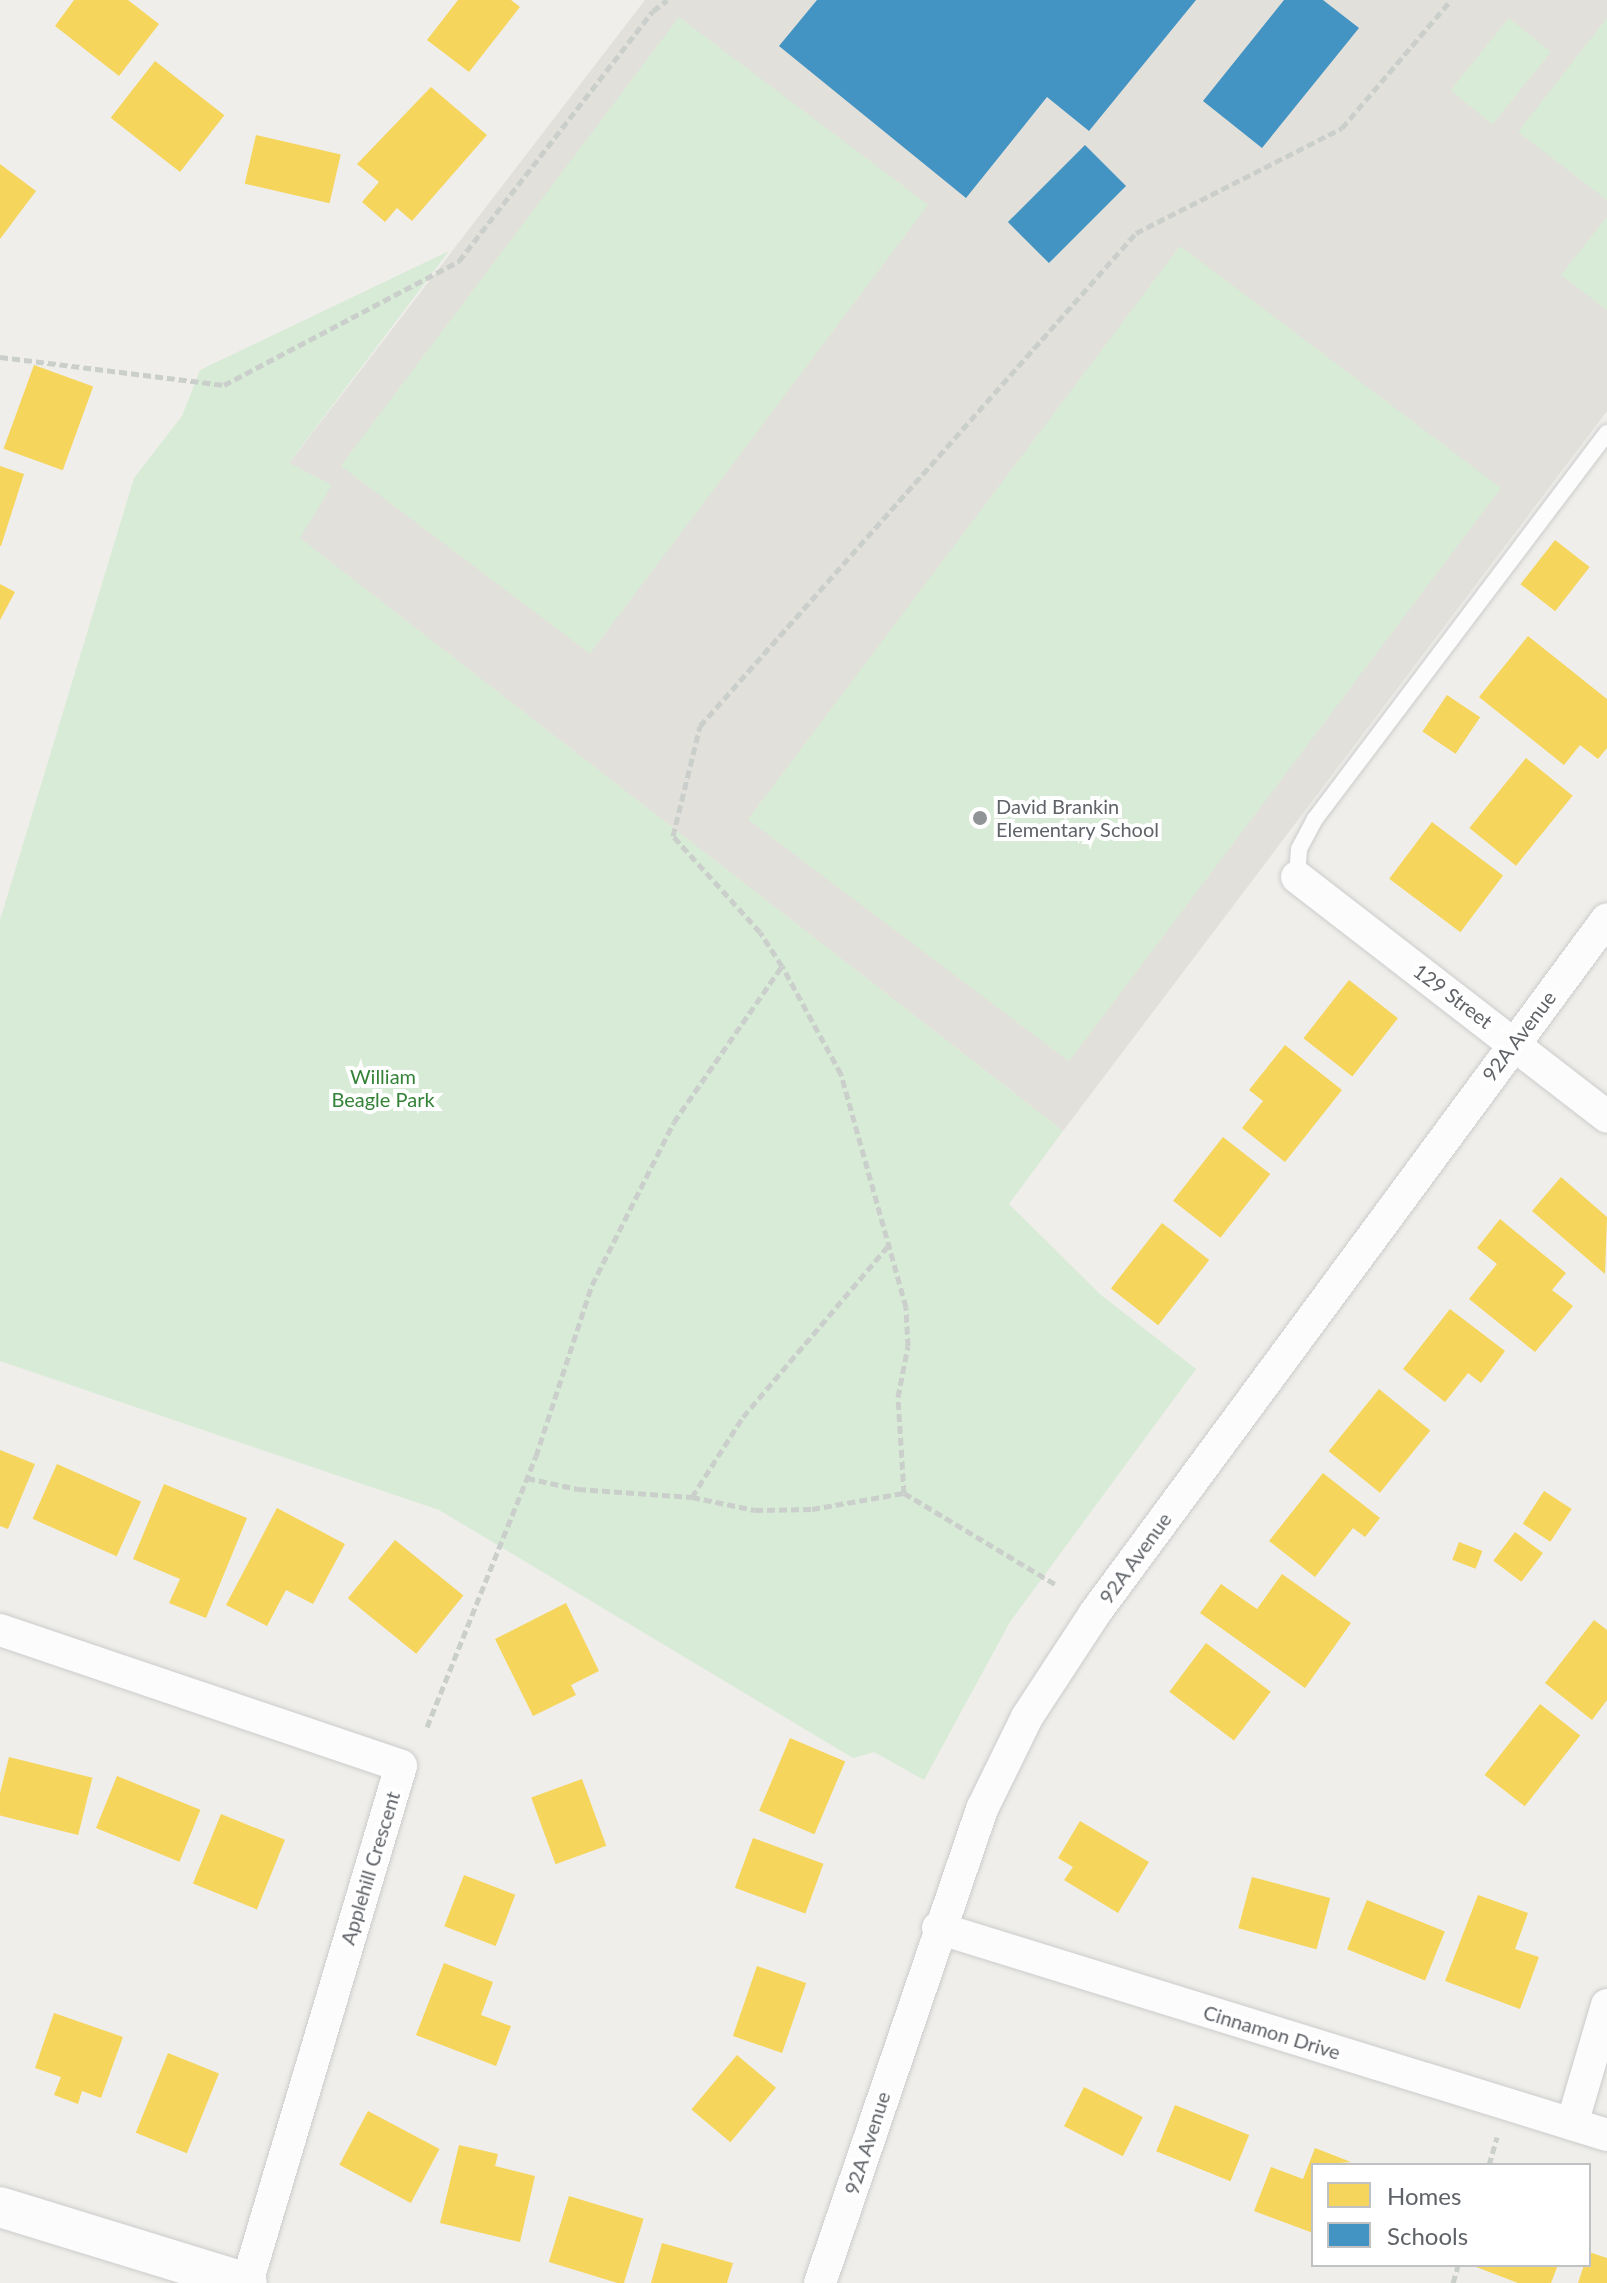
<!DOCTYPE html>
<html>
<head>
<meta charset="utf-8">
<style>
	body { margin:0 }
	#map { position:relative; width:1607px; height:2283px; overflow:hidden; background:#efeeea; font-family:Lato,sans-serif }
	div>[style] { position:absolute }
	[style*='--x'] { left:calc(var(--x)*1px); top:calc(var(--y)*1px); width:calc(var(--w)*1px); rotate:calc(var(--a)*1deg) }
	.education>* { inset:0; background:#e2e0da }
	.green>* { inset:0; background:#d8ebd6; transform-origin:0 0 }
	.homes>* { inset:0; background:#f6d55c; transform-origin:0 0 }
	.schools>* { inset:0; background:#4393c3; transform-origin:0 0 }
	.path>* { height:5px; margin-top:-2.5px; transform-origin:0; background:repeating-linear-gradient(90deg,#cacfcc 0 8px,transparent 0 12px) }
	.roads { filter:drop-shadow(0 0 2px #cbcccc) drop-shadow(0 0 2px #cbcccc) }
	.service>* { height:16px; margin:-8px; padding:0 8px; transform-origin:8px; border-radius:8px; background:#fdfcfc }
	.minor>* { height:32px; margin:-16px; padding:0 16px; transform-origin:16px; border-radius:16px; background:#fdfcfc }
	.tertiary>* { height:40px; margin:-20px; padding:0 20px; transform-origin:20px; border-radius:20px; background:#fdfcfc }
	.dots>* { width:22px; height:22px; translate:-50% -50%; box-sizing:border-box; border:4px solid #fff; border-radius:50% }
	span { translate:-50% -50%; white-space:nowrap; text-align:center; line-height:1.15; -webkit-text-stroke:8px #fff; paint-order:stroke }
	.poi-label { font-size:20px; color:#5f6368 }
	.left { translate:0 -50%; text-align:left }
	.street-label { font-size:20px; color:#5f6368 }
	.park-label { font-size:20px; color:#348238 }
	.legend { position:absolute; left:1311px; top:2163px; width:280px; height:104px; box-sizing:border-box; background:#fff; border:2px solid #bfc1c3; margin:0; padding:10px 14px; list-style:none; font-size:24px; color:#5f6368 }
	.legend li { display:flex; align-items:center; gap:16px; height:40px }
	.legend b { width:40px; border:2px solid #bfc1c3 }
</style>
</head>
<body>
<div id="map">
	<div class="education">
		<div style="clip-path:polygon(645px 0,1607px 0,1607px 411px,1063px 1131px,257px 505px)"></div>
	</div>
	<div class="green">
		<div style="left:679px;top:17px;width:312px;height:562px;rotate:37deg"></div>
		<div style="left:1509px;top:18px;width:54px;height:93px;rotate:39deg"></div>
		<div style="clip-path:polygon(1607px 18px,1607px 200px,1518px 132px)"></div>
		<div style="clip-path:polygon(1606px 218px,1607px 219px,1607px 310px,1561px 275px)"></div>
		<div style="left:1180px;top:246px;width:402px;height:718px;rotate:37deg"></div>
		<div style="clip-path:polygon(449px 251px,289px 463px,332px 485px,300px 538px,1063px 1131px,1009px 1204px,1101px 1295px,1196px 1369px,1010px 1622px,924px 1780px,874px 1752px,853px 1758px,439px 1510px,0 1361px,0 920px,134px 478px,182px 416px,200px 370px)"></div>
	</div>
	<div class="homes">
		<div style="clip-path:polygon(74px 0,128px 0,159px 24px,119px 76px,55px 26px)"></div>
		<div style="clip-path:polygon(458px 0,511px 0,520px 7px,469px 72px,427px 40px)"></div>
		<div style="left:155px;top:61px;width:88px;height:72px;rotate:38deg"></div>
		<div style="clip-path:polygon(431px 87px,487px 135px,412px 221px,397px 208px,385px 222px,362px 202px,379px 182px,357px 164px)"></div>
		<div style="left:256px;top:135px;width:87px;height:50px;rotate:13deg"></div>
		<div style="clip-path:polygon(0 164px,36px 191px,0 239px)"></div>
		<div style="left:34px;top:365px;width:63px;height:89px;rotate:20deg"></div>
		<div style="clip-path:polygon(0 466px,24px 474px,1px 546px,0 546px)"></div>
		<div style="left:1555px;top:540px;width:44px;height:56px;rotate:38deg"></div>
		<div style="clip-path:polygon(0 584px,15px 592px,0 620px)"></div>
		<div style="clip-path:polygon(1528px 636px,1607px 699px,1607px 748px,1598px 759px,1580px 745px,1564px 765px,1479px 697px)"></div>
		<div style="left:1447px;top:695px;width:40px;height:44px;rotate:34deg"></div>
		<div style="left:1526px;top:758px;width:60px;height:90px;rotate:39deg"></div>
		<div style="left:1432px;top:822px;width:89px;height:71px;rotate:37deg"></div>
		<div style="left:1349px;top:980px;width:62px;height:74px;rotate:38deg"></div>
		<div style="clip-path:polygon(1285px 1045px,1342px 1090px,1285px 1162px,1242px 1128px,1263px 1101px,1249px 1090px)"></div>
		<div style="left:1223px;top:1137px;width:60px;height:81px;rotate:38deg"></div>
		<div style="clip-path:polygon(1561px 1177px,1607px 1217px,1605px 1274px,1532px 1211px)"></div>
		<div style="clip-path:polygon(1500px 1219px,1566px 1273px,1552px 1290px,1573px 1306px,1535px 1352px,1469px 1299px,1497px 1264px,1477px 1248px)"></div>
		<div style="left:1162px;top:1223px;width:60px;height:83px;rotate:38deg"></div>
		<div style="clip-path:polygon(1450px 1309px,1505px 1351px,1481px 1383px,1468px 1373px,1445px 1402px,1403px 1369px)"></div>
		<div style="left:1379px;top:1389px;width:66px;height:80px;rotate:39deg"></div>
		<div style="clip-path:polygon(0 1450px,35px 1464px,8px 1529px,0 1526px)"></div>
		<div style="left:57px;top:1464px;width:92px;height:60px;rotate:24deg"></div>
		<div style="clip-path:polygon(1323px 1473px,1380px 1518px,1365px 1537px,1353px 1528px,1315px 1577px,1269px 1541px)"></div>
		<div style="clip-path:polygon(164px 1484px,247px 1518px,206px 1618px,169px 1603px,180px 1579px,133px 1559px)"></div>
		<div style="left:1544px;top:1491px;width:33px;height:39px;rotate:33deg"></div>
		<div style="clip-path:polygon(277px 1508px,345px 1544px,313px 1604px,286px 1590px,267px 1626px,226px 1605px)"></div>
		<div style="left:1515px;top:1532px;width:35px;height:36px;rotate:37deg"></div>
		<div style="left:395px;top:1540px;width:88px;height:75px;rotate:39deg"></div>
		<div style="left:1459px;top:1542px;width:25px;height:19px;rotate:21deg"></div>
		<div style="clip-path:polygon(1282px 1574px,1351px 1623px,1305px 1688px,1200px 1613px,1221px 1584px,1257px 1609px)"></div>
		<div style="clip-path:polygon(566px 1603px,599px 1671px,571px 1685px,576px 1695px,533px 1716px,495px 1639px)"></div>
		<div style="clip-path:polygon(1594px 1620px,1607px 1630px,1607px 1700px,1592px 1720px,1545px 1683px)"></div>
		<div style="left:1206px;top:1643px;width:81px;height:61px;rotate:37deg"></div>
		<div style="left:1540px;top:1704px;width:51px;height:90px;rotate:38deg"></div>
		<div style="left:790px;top:1738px;width:60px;height:79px;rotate:23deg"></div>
		<div style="left:9px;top:1757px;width:86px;height:59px;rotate:14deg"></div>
		<div style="left:117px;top:1776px;width:90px;height:56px;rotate:22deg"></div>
		<div style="left:582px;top:1779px;width:71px;height:54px;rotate:70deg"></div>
		<div style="left:221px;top:1814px;width:69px;height:75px;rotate:22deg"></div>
		<div style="clip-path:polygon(1080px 1821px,1149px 1862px,1118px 1913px,1064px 1880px,1073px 1867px,1058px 1858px)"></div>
		<div style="left:753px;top:1838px;width:75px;height:53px;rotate:20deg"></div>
		<div style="left:464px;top:1875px;width:55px;height:55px;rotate:21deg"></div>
		<div style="left:1252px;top:1877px;width:81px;height:53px;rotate:15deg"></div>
		<div style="clip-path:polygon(1478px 1895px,1528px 1913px,1515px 1949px,1539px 1957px,1520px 2009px,1445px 1981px)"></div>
		<div style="left:1367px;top:1900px;width:84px;height:53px;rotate:22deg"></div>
		<div style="clip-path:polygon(444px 1963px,493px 1982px,481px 2015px,511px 2026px,496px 2066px,416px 2035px)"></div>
		<div style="left:757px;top:1966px;width:52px;height:74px;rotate:19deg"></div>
		<div style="clip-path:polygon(54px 2013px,123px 2037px,101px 2098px,82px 2091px,78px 2104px,54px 2095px,61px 2077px,35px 2068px)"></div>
		<div style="left:168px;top:2053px;width:55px;height:86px;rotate:22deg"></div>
		<div style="left:737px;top:2055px;width:51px;height:71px;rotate:40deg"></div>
		<div style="left:1084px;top:2087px;width:66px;height:44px;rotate:27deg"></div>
		<div style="left:1175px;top:2105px;width:80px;height:50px;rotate:22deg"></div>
		<div style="left:368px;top:2111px;width:81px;height:61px;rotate:28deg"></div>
		<div style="clip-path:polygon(459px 2145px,498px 2154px,495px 2166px,535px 2176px,520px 2242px,440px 2223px)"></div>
		<div style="clip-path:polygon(1315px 2148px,1351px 2162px,1313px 2165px,1313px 2233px,1254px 2211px,1271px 2167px,1303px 2179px)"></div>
		<div style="left:569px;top:2196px;width:78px;height:69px;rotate:17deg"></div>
		<div style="clip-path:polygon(662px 2243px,733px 2263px,727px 2283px,651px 2283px)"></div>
		<div style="clip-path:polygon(1589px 2252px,1607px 2258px,1607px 2283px,1578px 2283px,1584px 2265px,1589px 2265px)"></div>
		<div style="clip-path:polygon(1471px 2265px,1558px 2265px,1551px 2283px,1518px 2283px)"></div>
	</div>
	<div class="schools">
		<div style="clip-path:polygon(817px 0,1196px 0,1089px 131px,1047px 97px,966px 198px,779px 46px)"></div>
		<div style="clip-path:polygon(1284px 0,1323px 0,1359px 28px,1262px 148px,1203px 101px)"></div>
		<div style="left:1085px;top:145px;width:58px;height:109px;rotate:45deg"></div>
	</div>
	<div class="path">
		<div style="--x:0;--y:357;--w:226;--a:7.1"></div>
		<div style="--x:224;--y:385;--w:266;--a:-27.8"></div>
		<div style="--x:459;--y:261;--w:316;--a:-52.2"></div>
		<div style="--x:653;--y:11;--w:18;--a:-38"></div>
		<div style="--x:527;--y:1478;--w:52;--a:12.2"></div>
		<div style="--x:578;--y:1489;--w:114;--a:4"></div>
		<div style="--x:692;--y:1497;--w:64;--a:11.7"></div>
		<div style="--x:755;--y:1510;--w:57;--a:-1"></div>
		<div style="--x:812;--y:1509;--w:93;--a:-9.9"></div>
		<div style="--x:904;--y:1493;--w:96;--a:-93.6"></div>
		<div style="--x:898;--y:1397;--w:52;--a:-78.9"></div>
		<div style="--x:908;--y:1346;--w:39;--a:-93"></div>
		<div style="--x:906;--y:1307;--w:242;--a:-105.6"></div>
		<div style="--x:841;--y:1074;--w:123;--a:-118.6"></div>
		<div style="--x:904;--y:1493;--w:180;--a:31.1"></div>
		<div style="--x:692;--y:1497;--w:95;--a:-57.5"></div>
		<div style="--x:743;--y:1417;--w:226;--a:-49.7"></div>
		<div style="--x:427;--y:1727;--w:292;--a:-68.1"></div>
		<div style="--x:536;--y:1456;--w:180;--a:-71.9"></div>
		<div style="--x:592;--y:1285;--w:182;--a:-63.3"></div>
		<div style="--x:674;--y:1122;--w:190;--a:-55.3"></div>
		<div style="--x:782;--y:966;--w:40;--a:-122.9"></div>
		<div style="--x:760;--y:932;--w:130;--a:-132.2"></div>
		<div style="--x:673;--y:836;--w:113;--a:-76.2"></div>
		<div style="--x:700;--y:726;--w:658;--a:-48.51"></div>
		<div style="--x:1136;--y:233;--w:231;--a:-27"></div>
		<div style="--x:1342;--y:128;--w:168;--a:-49.6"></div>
		<div style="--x:1489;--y:2165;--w:29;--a:-74"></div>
		<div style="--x:1453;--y:2283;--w:19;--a:-74"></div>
	</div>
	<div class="roads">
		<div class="service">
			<div style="--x:1297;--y:877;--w:28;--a:-86"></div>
			<div style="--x:1299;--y:849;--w:34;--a:-62"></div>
			<div style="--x:1315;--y:819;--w:484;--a:-52.9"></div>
		</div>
		<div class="minor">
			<div style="--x:1297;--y:877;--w:392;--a:37.7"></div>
			<div style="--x:0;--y:1630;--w:423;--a:18.7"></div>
			<div style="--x:401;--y:1766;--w:539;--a:106.59"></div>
			<div style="--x:938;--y:1928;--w:700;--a:17.19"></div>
			<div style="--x:1572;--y:2124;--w:124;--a:-73.6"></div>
			<div style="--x:820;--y:2283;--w:501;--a:-71.13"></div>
			<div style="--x:982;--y:1809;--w:102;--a:-63.9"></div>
			<div style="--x:1027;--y:1717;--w:124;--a:-56.8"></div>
			<div style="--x:1095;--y:1613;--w:862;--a:-53.58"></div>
		</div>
		<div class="tertiary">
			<div style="--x:0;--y:2207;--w:258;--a:17.1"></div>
		</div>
	</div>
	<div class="dots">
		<div style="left:980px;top:818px;background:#919496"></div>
	</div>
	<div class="poi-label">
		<span class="left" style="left:996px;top:818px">David Brankin<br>Elementary School</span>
	</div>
	<div class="street-label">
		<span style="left:1453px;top:996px;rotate:37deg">129 Street</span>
		<span style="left:1519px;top:1036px;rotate:-53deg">92A Avenue</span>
		<span style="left:1135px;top:1558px;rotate:-54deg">92A Avenue</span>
		<span style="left:370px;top:1868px;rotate:-73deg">Applehill Crescent</span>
		<span style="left:1272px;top:2032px;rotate:17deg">Cinnamon Drive</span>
		<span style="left:867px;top:2143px;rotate:-72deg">92A Avenue</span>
	</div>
	<div class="park-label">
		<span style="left:383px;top:1088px">William<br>Beagle Park</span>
	</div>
	<ul class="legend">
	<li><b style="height:22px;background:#f6d55c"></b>Homes</li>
	<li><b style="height:22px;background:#4393c3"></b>Schools</li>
	</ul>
</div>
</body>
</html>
